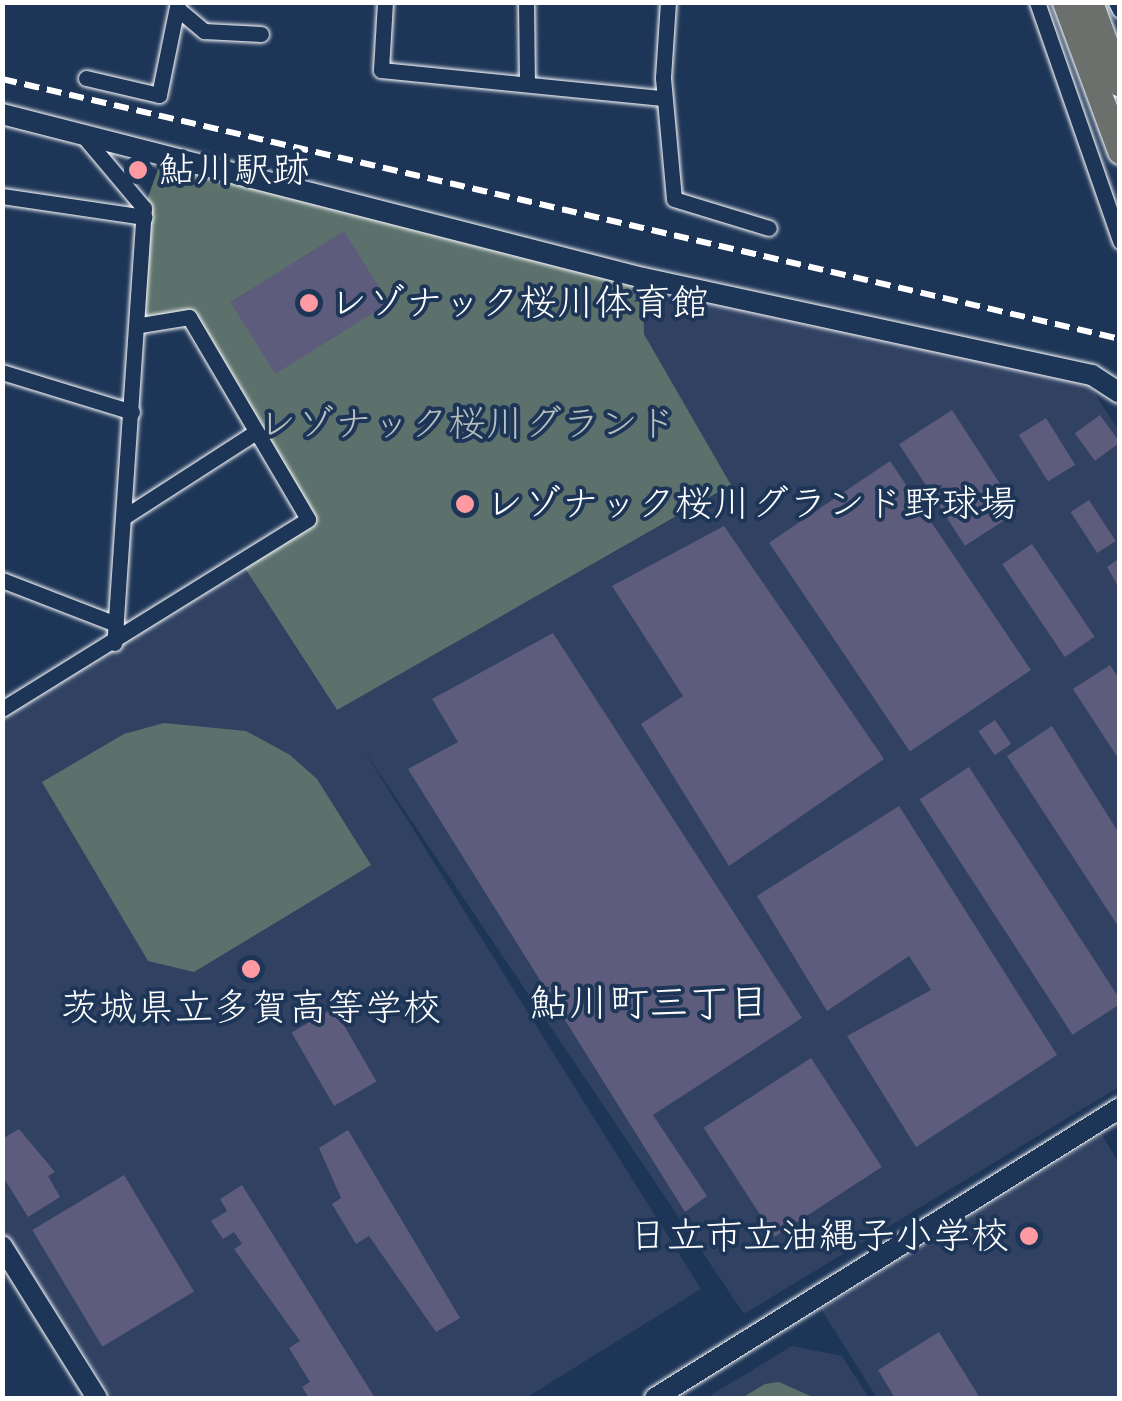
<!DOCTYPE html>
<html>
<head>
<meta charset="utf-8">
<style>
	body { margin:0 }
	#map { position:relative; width:1122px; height:1401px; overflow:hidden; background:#1d3557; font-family:Sriracha,"Klee One",sans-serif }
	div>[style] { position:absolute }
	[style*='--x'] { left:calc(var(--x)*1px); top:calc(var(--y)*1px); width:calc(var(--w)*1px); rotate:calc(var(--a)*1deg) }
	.built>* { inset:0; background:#304162 }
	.green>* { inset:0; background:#5c716c }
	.building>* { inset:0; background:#5e5c7c; transform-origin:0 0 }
	.roads { filter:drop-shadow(0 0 2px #fff) drop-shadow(0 0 2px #fff) }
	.minor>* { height:15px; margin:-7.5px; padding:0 7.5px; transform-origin:7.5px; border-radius:7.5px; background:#1d3557 }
	.tertiary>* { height:20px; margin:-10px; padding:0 10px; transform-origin:10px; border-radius:10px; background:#1d3557 }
	.primary>* { height:25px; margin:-12.5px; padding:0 12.5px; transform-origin:12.5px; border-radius:12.5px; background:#6c706d }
	.rail>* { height:6px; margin-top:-3px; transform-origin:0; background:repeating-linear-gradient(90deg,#fff 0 15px,transparent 0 23px) }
	.dots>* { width:28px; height:28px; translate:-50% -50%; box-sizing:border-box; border:5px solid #1d3557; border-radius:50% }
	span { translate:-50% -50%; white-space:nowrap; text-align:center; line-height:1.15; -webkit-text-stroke:8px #1d3557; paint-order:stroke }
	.poi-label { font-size:38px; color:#fff }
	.left { translate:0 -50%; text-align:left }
	.right { translate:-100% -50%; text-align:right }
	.park-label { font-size:38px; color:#b6bfbd }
	.neighbourhood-label { font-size:40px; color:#fff }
	.frame { position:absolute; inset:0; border:5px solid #fff; pointer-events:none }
</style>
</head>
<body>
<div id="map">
	<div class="built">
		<div style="clip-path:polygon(643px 278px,1085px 379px,1119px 431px,1119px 1087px,744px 1314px,363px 749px,701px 1289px,526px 1398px,113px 1398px,3px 1229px,3px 708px,241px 562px,336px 709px,731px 486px,644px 334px)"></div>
		<div style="clip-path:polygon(1102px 1135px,1119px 1163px,1119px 1398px,877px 1398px,821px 1309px)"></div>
		<div style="clip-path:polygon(792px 1346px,842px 1356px,869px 1398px,706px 1398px)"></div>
	</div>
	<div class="green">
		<div style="clip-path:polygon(165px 150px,643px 278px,644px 334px,731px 485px,337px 710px,241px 562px,307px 520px,189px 318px,140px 325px,144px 208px)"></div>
		<div style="clip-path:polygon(164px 723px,246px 731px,290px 755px,317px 779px,371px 865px,194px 972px,148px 961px,42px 782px,124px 734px)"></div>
		<div style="clip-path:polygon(779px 1382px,815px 1398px,742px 1398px,765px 1384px)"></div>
	</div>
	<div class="building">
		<div style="left:344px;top:231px;width:85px;height:134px;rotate:58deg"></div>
		<div style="left:952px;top:410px;width:121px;height:63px;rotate:57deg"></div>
		<div style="left:1100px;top:415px;width:34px;height:31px;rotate:54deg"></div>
		<div style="left:1046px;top:418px;width:55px;height:32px;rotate:58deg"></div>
		<div style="left:890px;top:461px;width:252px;height:146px;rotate:56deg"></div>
		<div style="left:1089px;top:500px;width:49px;height:22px;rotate:57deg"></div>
		<div style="clip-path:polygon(724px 526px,884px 759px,729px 866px,641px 724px,683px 696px,612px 586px)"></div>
		<div style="left:1032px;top:544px;width:112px;height:36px;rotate:56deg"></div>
		<div style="clip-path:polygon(1120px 558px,1120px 590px,1107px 567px)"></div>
		<div style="clip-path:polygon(553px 633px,802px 1018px,653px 1115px,707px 1196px,685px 1212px,408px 769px,458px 742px,432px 699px)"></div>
		<div style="clip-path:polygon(1110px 665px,1120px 680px,1120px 761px,1073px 689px)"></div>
		<div style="left:995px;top:720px;width:29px;height:20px;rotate:56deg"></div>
		<div style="clip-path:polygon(1052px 726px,1120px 835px,1120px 929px,1007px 756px)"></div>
		<div style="left:969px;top:767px;width:281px;height:59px;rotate:57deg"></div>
		<div style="clip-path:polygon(899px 806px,1057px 1055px,916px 1147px,847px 1036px,931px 990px,909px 956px,827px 1011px,757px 896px)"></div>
		<div style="left:334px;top:1008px;width:85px;height:49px;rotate:60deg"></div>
		<div style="left:811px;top:1058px;width:130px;height:128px;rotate:57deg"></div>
		<div style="clip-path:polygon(19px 1129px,55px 1172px,48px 1176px,60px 1197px,28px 1217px,2px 1175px,2px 1139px)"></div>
		<div style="clip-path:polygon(348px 1130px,460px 1318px,436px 1332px,369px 1236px,356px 1244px,332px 1204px,341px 1198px,319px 1148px)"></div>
		<div style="left:124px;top:1175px;width:136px;height:107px;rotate:59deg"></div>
		<div style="clip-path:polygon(242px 1185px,375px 1398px,309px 1398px,302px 1387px,310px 1382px,289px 1348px,300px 1341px,234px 1249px,242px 1244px,234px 1232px,223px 1239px,211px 1221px,227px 1211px,220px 1199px)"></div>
		<div style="clip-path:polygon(939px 1332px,980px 1398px,895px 1398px,878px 1370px)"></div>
	</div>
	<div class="roads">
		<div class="minor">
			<div style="--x:385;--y:2;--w:68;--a:93.4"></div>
			<div style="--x:381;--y:70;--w:283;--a:5.7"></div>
			<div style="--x:526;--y:2;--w:82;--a:89.3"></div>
			<div style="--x:668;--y:2;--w:76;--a:93.8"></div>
			<div style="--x:663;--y:78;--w:121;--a:84.8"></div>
			<div style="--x:674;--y:199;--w:99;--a:17"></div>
			<div style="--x:1037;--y:2;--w:253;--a:70.8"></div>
			<div style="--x:1116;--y:2;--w:9;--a:63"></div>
			<div style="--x:179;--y:10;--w:33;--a:40"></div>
			<div style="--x:204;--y:31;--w:57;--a:3"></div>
			<div style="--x:86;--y:78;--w:75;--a:13.1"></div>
			<div style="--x:159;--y:95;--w:95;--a:-78.5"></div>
			<div style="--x:80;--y:132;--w:99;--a:49.9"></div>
			<div style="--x:144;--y:208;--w:436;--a:93.9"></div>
			<div style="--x:2;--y:196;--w:144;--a:8.4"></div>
			<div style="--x:2;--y:372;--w:136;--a:17.1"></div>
			<div style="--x:124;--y:517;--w:157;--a:-32.8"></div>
			<div style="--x:2;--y:580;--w:122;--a:21.1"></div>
			<div style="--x:2;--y:709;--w:360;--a:-31.8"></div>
			<div style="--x:308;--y:519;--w:234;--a:-120.5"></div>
			<div style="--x:189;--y:317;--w:50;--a:170.7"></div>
		</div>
		<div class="tertiary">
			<div style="--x:2;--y:114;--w:662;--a:14.35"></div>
			<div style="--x:643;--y:278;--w:459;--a:12.2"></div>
			<div style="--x:1092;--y:375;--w:33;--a:33"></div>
			<div style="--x:2;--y:1246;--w:179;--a:58"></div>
			<div style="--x:655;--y:1398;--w:548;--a:-31.95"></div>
		</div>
		<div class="primary">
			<div style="--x:1065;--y:2;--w:159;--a:69.7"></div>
			<div style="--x:1090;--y:2;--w:87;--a:69.9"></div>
		</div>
	</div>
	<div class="rail">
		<div style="--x:2;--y:79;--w:1148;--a:13.09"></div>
	</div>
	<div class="dots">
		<div style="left:138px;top:170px;background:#ff9aa2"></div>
		<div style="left:309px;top:303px;background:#ff9aa2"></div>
		<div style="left:465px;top:504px;background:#ff9aa2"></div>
		<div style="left:251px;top:969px;background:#ff9aa2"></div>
		<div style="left:1029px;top:1236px;background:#ff9aa2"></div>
	</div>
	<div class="poi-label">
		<span class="left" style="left:158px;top:170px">鮎川駅跡</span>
		<span class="left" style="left:329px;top:303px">レゾナック桜川体育館</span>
		<span class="left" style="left:485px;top:504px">レゾナック桜川グランド野球場</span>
		<span style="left:251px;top:1008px">茨城県立多賀高等学校</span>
		<span class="right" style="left:1009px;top:1236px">日立市立油縄子小学校</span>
	</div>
	<div class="park-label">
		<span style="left:467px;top:424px">レゾナック桜川グランド</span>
	</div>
	<div class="neighbourhood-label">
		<span style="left:649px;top:1003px">鮎川町三丁目</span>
	</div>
	<div class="frame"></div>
</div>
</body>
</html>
